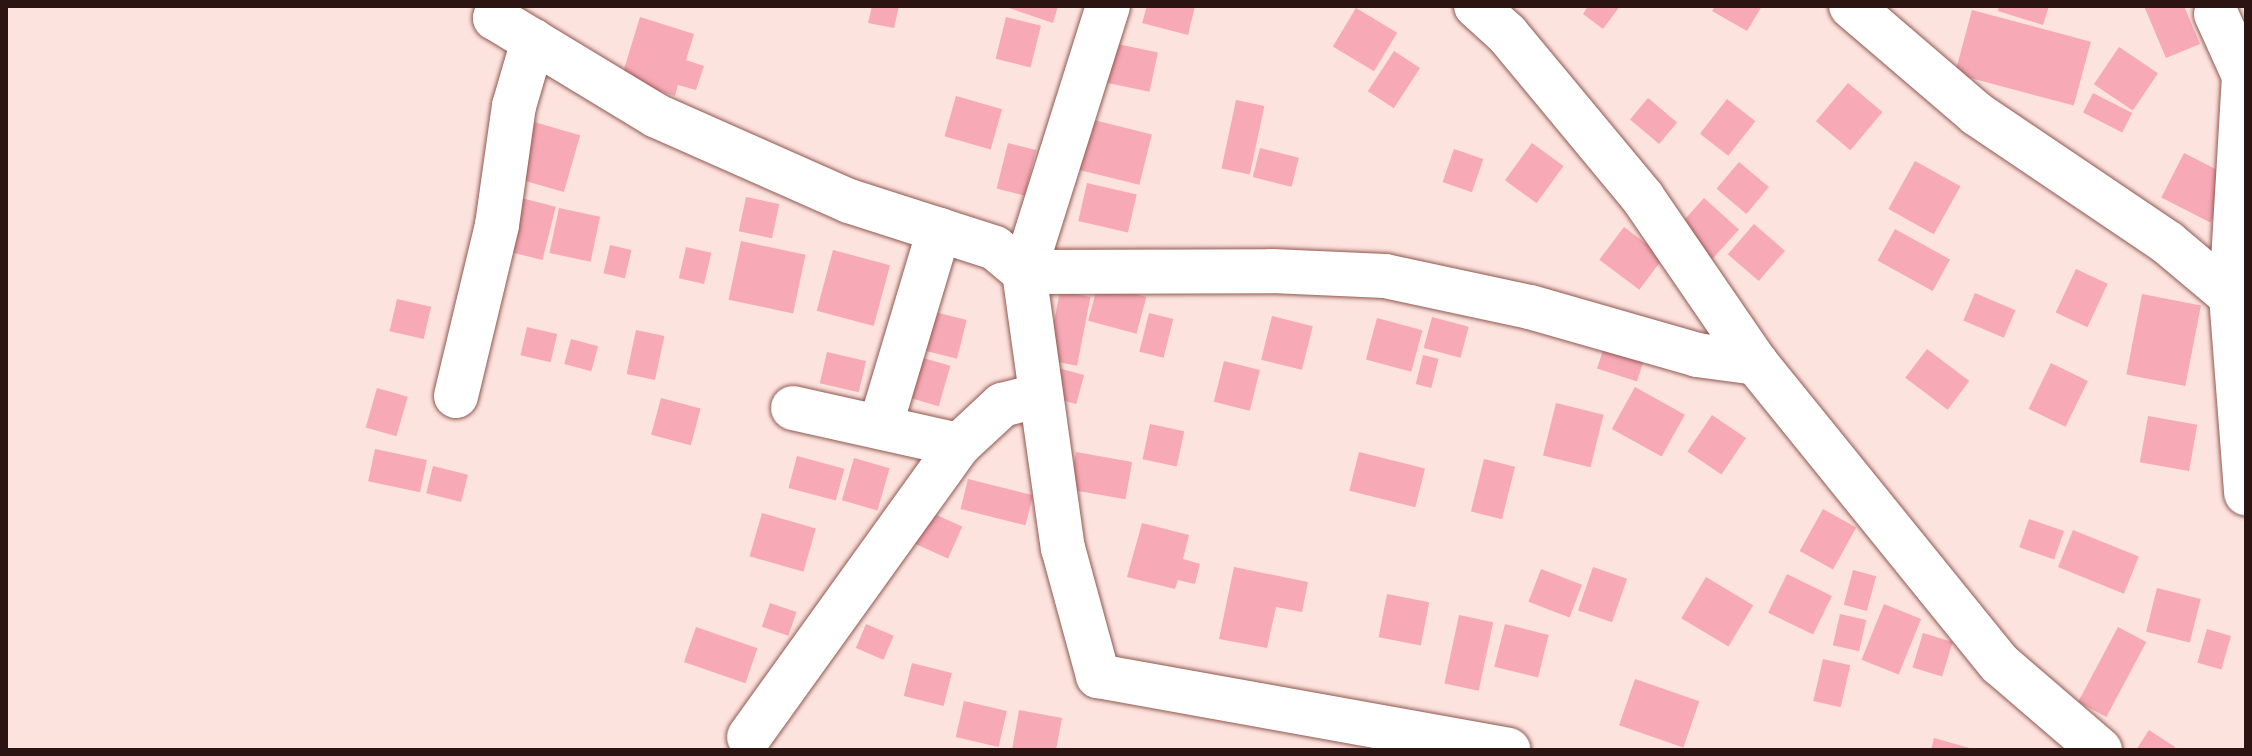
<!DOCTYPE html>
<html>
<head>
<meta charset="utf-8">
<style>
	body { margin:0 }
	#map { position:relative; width:2252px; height:756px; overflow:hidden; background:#fde3de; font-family:"Fira Sans",sans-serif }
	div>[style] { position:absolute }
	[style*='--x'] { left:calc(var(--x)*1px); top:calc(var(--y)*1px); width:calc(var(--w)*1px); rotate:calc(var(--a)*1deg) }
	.building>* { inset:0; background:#f7a9b6; transform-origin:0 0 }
	.roads { filter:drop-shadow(0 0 2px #905850) drop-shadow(0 0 2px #905850) }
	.street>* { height:44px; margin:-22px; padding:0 22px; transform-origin:22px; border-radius:22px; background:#fff }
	span { translate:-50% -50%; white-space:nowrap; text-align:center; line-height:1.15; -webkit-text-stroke:6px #fde3de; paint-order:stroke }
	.frame { position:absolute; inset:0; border:8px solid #2b1411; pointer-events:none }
</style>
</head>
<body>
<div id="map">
	<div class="building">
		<div style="clip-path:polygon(872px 6px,899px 6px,894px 28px,868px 23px)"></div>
		<div style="clip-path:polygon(1003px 6px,1058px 6px,1053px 23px)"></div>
		<div style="clip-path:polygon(1147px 6px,1195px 6px,1188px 35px,1142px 23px)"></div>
		<div style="clip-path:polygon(1588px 6px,1620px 6px,1603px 29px,1583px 14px)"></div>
		<div style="clip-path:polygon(1715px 6px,1762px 6px,1747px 31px,1712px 11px)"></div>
		<div style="clip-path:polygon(1999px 6px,2049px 6px,2043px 25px,1998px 11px)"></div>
		<div style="clip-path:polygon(2144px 6px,2184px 6px,2200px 44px,2166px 58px)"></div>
		<div style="left:1356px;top:8px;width:48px;height:45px;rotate:31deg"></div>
		<div style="left:1972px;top:10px;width:123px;height:66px;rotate:15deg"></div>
		<div style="clip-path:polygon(640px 17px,694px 34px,686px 60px,704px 66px,696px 90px,678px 85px,675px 96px,621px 79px)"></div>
		<div style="left:1006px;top:17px;width:36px;height:43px;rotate:14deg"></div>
		<div style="left:1108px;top:42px;width:51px;height:40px;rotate:12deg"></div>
		<div style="left:2119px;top:47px;width:47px;height:45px;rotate:34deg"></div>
		<div style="left:1394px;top:51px;width:31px;height:48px;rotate:33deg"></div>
		<div style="left:1848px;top:83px;width:45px;height:50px;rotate:40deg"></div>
		<div style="left:2093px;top:93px;width:44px;height:22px;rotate:27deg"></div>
		<div style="left:956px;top:96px;width:48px;height:42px;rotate:16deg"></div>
		<div style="left:1648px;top:98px;width:38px;height:28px;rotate:40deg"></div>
		<div style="left:1727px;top:99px;width:36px;height:44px;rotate:38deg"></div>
		<div style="left:1236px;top:100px;width:29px;height:70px;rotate:12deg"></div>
		<div style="left:1082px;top:117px;width:72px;height:52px;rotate:14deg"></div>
		<div style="left:534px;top:122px;width:48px;height:59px;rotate:16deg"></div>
		<div style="left:1008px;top:143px;width:29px;height:47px;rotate:14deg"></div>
		<div style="left:1532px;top:143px;width:39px;height:46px;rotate:36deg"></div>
		<div style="left:1260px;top:148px;width:40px;height:30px;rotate:14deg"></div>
		<div style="left:1454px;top:149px;width:31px;height:35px;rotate:19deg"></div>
		<div style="left:2184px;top:153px;width:55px;height:50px;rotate:27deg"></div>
		<div style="left:1915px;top:161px;width:52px;height:55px;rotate:29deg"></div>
		<div style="left:1739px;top:162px;width:39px;height:35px;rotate:40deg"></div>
		<div style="left:1087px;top:183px;width:51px;height:39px;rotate:13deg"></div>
		<div style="left:517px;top:197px;width:40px;height:55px;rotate:14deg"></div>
		<div style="left:746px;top:197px;width:34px;height:35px;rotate:12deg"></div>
		<div style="left:1704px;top:198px;width:47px;height:45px;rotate:42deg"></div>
		<div style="left:559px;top:208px;width:42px;height:46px;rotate:12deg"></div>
		<div style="left:1754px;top:224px;width:41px;height:40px;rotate:41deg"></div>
		<div style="left:1624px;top:227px;width:50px;height:41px;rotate:37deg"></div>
		<div style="left:1895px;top:229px;width:63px;height:36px;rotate:29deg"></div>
		<div style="left:741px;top:241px;width:66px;height:60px;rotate:12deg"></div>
		<div style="left:610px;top:245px;width:22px;height:29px;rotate:13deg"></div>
		<div style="left:686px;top:247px;width:26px;height:32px;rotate:13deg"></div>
		<div style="left:833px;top:250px;width:59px;height:63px;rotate:15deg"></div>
		<div style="left:2076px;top:269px;width:35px;height:48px;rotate:25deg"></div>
		<div style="left:1098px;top:284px;width:50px;height:38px;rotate:15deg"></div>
		<div style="left:1060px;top:291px;width:31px;height:70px;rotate:11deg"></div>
		<div style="left:1975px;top:293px;width:44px;height:30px;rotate:23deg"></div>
		<div style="left:2142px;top:294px;width:60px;height:82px;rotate:11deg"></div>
		<div style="left:397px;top:299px;width:35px;height:33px;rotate:13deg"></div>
		<div style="left:923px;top:309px;width:45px;height:40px;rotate:14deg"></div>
		<div style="left:1149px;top:313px;width:25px;height:40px;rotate:14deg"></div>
		<div style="left:1272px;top:316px;width:42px;height:45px;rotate:14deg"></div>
		<div style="left:1432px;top:317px;width:38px;height:32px;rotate:15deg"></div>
		<div style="left:1377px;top:318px;width:47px;height:43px;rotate:15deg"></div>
		<div style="left:527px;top:327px;width:31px;height:29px;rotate:13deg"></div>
		<div style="left:636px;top:330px;width:29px;height:45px;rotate:12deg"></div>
		<div style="left:571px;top:339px;width:28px;height:26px;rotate:15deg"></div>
		<div style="left:1606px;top:341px;width:42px;height:29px;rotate:18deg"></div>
		<div style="left:1927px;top:349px;width:53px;height:36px;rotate:37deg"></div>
		<div style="left:827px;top:352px;width:40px;height:32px;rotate:13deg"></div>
		<div style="left:909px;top:354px;width:43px;height:42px;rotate:16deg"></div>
		<div style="left:1423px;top:355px;width:16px;height:30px;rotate:14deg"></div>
		<div style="left:1224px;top:361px;width:37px;height:42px;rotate:14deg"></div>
		<div style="left:2051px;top:363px;width:41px;height:51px;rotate:26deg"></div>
		<div style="left:1058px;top:368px;width:27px;height:30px;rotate:15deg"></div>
		<div style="left:1635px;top:387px;width:57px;height:48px;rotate:29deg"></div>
		<div style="left:377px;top:388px;width:32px;height:41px;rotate:16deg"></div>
		<div style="left:661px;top:398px;width:41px;height:38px;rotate:15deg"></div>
		<div style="left:1556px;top:403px;width:49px;height:54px;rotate:14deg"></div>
		<div style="left:1712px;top:415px;width:41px;height:44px;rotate:34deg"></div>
		<div style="left:2148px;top:416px;width:50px;height:47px;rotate:10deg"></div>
		<div style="left:1150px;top:424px;width:35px;height:36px;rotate:12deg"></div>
		<div style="left:375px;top:449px;width:53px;height:33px;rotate:12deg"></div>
		<div style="left:1076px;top:452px;width:57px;height:38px;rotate:10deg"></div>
		<div style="left:1359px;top:452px;width:68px;height:40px;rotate:14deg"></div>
		<div style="left:797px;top:456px;width:49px;height:33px;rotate:15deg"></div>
		<div style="left:854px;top:458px;width:37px;height:44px;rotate:16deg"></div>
		<div style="left:1484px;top:459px;width:32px;height:54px;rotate:14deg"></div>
		<div style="left:433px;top:466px;width:36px;height:28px;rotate:14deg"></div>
		<div style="left:968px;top:479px;width:67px;height:31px;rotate:14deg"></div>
		<div style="left:923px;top:509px;width:43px;height:35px;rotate:24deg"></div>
		<div style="left:1823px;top:509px;width:38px;height:48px;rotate:29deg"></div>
		<div style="left:762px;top:513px;width:56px;height:45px;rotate:16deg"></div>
		<div style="left:2029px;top:519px;width:37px;height:30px;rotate:19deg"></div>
		<div style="clip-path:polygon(1142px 523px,1189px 535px,1183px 559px,1200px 564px,1195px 584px,1178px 580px,1175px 589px,1127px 577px)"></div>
		<div style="left:2073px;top:530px;width:71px;height:40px;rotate:22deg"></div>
		<div style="clip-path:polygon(1234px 567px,1308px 582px,1302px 612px,1276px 607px,1267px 648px,1219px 639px)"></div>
		<div style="left:1593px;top:567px;width:36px;height:46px;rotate:19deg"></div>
		<div style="left:1541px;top:569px;width:44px;height:35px;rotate:21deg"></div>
		<div style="left:1853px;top:570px;width:24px;height:36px;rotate:15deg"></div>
		<div style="left:1787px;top:574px;width:50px;height:43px;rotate:26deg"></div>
		<div style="left:1706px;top:577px;width:55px;height:48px;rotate:31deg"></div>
		<div style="left:2157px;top:588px;width:45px;height:45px;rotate:14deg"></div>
		<div style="left:1387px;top:594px;width:43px;height:44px;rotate:11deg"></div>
		<div style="left:770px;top:603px;width:28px;height:25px;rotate:19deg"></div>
		<div style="left:1884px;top:604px;width:40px;height:60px;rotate:22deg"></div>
		<div style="left:1840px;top:614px;width:27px;height:32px;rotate:13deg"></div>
		<div style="left:1459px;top:615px;width:35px;height:70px;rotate:12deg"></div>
		<div style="left:866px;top:624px;width:30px;height:26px;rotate:23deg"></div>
		<div style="left:1505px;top:624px;width:45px;height:44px;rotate:14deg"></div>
		<div style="left:696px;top:627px;width:65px;height:37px;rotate:19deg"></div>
		<div style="left:2118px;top:627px;width:32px;height:85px;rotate:28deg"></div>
		<div style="left:2207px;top:629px;width:25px;height:35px;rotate:16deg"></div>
		<div style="left:1923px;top:633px;width:31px;height:36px;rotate:17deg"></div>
		<div style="left:1823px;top:659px;width:28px;height:43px;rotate:13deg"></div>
		<div style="left:912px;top:663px;width:41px;height:34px;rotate:14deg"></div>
		<div style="left:1635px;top:679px;width:68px;height:49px;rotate:19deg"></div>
		<div style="left:964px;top:701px;width:44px;height:37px;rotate:13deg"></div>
		<div style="clip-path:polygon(1019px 710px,1062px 718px,1056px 750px,1012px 750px)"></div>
		<div style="clip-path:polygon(2149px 730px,2175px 747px,2173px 750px,2136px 750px)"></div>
		<div style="clip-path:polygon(1934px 738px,1973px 749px,1973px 750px,1931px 750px)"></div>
	</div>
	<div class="roads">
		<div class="street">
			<div style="--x:499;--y:6;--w:13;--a:108"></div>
			<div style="--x:495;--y:18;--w:189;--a:31.2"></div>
			<div style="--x:657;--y:116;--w:210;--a:23.9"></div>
			<div style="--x:849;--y:201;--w:153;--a:17.8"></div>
			<div style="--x:995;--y:248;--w:38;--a:40"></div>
			<div style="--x:1024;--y:272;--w:248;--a:-0.2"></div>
			<div style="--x:1272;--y:271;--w:113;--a:2.5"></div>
			<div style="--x:1385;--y:276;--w:148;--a:12.1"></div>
			<div style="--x:1530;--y:307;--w:174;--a:16"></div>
			<div style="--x:1697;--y:355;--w:60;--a:7.7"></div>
			<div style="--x:1108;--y:6;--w:279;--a:107.5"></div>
			<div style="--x:1024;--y:272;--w:279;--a:82"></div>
			<div style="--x:1063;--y:548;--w:133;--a:74.7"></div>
			<div style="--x:1098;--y:676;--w:417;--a:10.2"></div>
			<div style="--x:1476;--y:6;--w:42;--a:42.1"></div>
			<div style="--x:1507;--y:34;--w:213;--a:50.3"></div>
			<div style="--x:1643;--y:198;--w:200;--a:55.6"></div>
			<div style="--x:1756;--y:363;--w:387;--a:51"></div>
			<div style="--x:2000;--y:664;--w:132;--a:40.7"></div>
			<div style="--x:1851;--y:6;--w:166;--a:40.6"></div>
			<div style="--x:1977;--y:114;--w:230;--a:34"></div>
			<div style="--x:2168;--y:243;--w:82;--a:40.1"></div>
			<div style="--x:2231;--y:296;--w:198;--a:85.6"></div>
			<div style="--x:2216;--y:14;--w:68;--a:65.7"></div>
			<div style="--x:2244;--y:76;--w:220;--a:93.4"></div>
			<div style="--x:2231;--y:296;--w:15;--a:8"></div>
			<div style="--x:456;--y:396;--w:176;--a:-76.5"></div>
			<div style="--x:497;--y:225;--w:120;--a:-81.9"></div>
			<div style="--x:514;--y:106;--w:68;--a:-73.7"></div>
			<div style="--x:793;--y:408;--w:170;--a:12.6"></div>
			<div style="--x:880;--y:427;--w:206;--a:-73.3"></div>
			<div style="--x:749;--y:737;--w:360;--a:-54.3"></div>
			<div style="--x:959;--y:445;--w:59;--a:-42.9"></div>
			<div style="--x:1002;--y:405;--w:40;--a:-14.4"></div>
		</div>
	</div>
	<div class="frame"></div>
</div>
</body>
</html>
